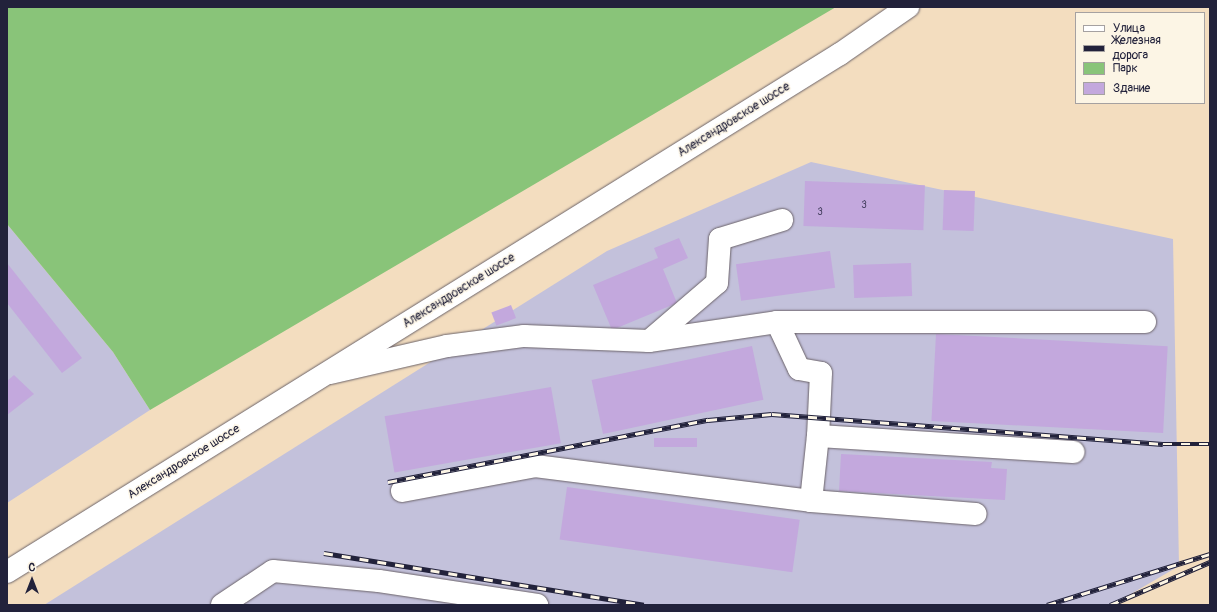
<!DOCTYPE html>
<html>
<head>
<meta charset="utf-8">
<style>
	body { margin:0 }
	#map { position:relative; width:1217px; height:612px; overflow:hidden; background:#f3ddbf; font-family:Pangolin,sans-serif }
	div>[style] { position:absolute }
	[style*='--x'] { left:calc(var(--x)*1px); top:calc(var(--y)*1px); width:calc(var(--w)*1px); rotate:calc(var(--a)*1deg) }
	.industrial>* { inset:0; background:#c3c1db }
	.green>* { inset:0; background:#89c479 }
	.building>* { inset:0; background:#c3a8dd; transform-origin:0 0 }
	.roads { filter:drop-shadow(0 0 1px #6b6369) drop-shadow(0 0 1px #6b6369) }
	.minor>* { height:22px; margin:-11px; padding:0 11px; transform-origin:11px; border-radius:11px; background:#fff }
	.major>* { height:22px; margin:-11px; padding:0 11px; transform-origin:11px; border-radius:11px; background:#fff }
	.rail>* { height:4.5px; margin-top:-2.25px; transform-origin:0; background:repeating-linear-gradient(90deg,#fcf5e5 0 9px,#22223b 0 18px); box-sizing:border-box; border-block:1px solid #22223b }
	span { translate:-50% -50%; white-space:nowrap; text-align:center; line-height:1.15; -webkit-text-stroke:3px #fcf5e5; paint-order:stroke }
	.number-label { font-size:10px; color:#4a4464 }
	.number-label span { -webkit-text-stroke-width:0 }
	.street-label { font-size:12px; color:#22223b }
	.frame { position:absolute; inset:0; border:8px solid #22223b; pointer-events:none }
	.legend { position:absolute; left:1075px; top:12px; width:130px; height:92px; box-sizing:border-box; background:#fcf5e5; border:1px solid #a5a1a1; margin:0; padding:5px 7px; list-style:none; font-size:12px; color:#22223b }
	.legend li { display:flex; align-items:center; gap:8px; height:20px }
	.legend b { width:20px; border:1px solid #a5a1a1 }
	.north { position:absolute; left:12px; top:560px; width:40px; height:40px; -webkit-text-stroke:3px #fcf5e5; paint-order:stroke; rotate:0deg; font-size:11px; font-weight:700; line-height:16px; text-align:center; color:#22223b }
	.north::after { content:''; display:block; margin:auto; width:14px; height:18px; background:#22223b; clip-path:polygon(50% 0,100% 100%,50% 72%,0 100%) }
</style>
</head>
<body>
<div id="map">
	<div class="industrial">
		<div style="clip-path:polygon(811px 162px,1173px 239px,1179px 566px,1112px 605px,44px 605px,607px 251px)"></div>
		<div style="clip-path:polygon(7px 224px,113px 352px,150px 410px,7px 503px)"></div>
	</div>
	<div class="green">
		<div style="clip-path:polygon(7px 7px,836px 7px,150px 410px,113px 352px,7px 224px)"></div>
	</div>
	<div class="building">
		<div style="left:805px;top:181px;width:120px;height:45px;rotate:2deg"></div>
		<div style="left:944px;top:190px;width:31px;height:40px;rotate:2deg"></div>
		<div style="clip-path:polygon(679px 238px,688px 258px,663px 269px,677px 303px,612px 330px,593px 285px,658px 258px,654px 248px)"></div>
		<div style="left:830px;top:251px;width:37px;height:95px;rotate:82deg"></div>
		<div style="clip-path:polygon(7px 263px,82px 358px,62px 373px,7px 303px)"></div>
		<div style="left:911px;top:263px;width:33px;height:58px;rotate:88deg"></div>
		<div style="left:511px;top:305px;width:14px;height:21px;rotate:69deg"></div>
		<div style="left:936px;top:334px;width:232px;height:87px;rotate:3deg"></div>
		<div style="left:752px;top:346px;width:55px;height:164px;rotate:78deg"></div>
		<div style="clip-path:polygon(14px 375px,34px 394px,7px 415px,7px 381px)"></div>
		<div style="left:551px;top:387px;width:57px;height:169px;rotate:80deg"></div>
		<div style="left:697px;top:438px;width:9px;height:43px;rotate:90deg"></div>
		<div style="clip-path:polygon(841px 454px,992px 462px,991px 468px,1007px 469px,1005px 500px,839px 491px)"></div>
		<div style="left:567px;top:487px;width:235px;height:53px;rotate:8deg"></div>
	</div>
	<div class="roads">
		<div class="minor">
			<div style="--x:777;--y:322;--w:52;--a:64.9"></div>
			<div style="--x:799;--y:369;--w:22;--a:10"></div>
			<div style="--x:821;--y:373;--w:63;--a:92.7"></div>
			<div style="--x:818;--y:436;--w:256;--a:3.6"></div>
			<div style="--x:649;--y:341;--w:89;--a:-40.5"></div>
			<div style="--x:717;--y:283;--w:44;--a:-86.1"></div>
			<div style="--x:720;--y:239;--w:65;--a:-17"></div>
			<div style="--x:330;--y:373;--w:120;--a:-13"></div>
			<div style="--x:447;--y:346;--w:78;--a:-7.4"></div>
			<div style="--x:524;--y:336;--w:125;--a:2.3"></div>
			<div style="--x:649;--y:341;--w:129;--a:-8.4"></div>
			<div style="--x:777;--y:322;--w:368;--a:0"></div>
			<div style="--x:402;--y:491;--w:135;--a:-10.6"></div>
			<div style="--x:535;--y:466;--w:278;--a:7.2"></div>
			<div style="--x:811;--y:501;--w:65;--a:-83.9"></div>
			<div style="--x:811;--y:501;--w:165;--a:4.5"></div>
			<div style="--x:222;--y:605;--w:61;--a:-33.7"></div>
			<div style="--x:273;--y:571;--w:106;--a:5.4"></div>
			<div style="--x:379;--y:581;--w:160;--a:8.6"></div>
		</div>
		<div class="major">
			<div style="--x:7;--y:572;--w:981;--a:-31.88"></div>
			<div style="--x:840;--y:54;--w:83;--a:-34.7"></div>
		</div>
	</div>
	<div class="rail">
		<div style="--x:388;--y:482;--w:326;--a:-11"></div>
		<div style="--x:708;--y:420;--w:64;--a:-5.4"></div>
		<div style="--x:772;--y:414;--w:392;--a:4.4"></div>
		<div style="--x:1163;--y:444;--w:47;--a:0"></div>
		<div style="--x:324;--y:553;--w:324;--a:9.2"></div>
		<div style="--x:1047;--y:605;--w:171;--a:-17.4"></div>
		<div style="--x:1110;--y:605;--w:109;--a:-23.3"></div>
	</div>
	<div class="number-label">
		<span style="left:864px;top:206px">3</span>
		<span style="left:820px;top:213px">3</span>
	</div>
	<div class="street-label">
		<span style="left:734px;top:120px;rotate:-32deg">Александровское шоссе</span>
		<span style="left:459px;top:291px;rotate:-32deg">Александровское шоссе</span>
		<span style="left:184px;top:462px;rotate:-32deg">Александровское шоссе</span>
	</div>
	<div class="frame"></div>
	<ul class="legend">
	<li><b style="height:5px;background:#fff"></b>Улица</li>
	<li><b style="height:5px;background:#22223b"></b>Железная дорога</li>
	<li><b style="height:11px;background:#89c479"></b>Парк</li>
	<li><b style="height:11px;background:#c3a8dd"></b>Здание</li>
	</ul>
	<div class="north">С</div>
</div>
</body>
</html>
